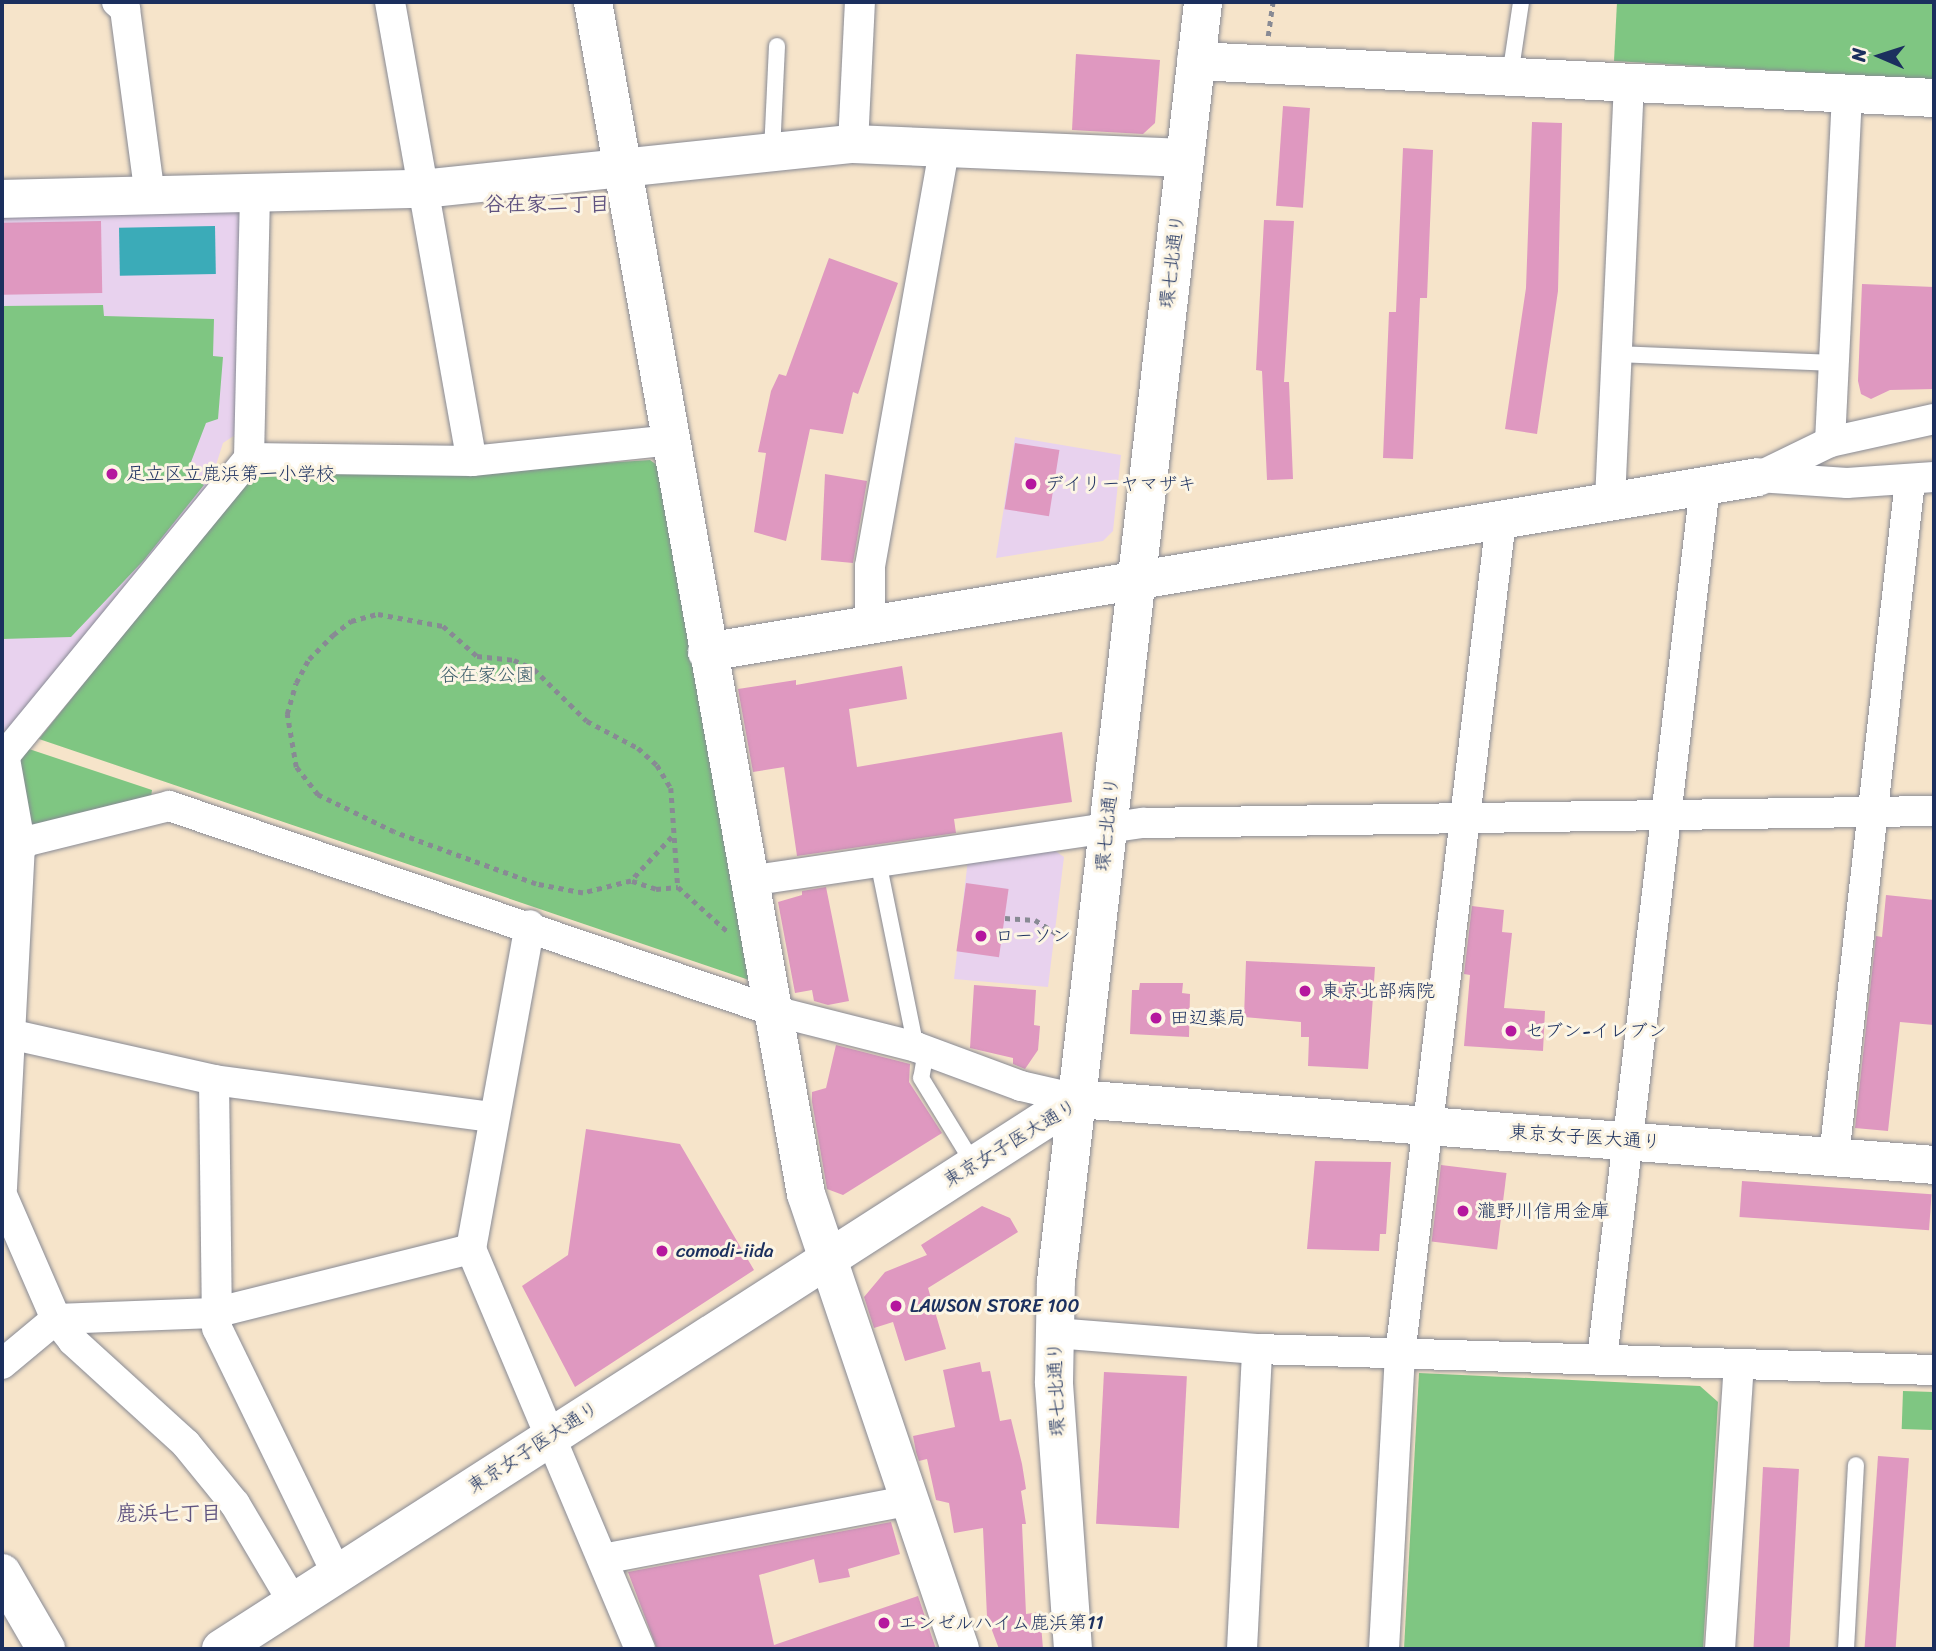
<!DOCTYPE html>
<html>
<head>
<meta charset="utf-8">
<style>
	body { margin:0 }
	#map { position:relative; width:1936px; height:1651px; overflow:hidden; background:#f6e4ca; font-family:Sriracha,"Klee One",sans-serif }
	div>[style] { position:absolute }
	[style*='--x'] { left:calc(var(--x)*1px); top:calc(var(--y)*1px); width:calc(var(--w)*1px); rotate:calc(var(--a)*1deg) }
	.built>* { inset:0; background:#e8d2ee }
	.green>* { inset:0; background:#7fc682; transform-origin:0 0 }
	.water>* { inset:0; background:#3babb8; transform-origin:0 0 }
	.building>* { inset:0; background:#df98c0; transform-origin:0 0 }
	.path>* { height:4.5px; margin-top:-2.25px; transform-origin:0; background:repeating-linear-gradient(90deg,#888a94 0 5px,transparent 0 10px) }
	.roads { filter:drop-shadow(0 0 2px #888a94) drop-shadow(0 0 2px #888a94) }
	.service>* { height:16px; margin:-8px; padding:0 8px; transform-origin:8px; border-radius:8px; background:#fff }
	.minor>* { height:30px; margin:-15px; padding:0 15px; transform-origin:15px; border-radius:15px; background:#fff }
	.tertiary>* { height:38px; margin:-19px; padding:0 19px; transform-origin:19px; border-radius:19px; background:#fff }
	.dots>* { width:19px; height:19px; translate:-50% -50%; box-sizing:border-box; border:4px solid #fcf5e5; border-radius:50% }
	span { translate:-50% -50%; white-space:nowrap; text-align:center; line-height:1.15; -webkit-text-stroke:6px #fcf5e5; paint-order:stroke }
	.street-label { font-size:19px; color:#1b2f5e }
	.poi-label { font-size:19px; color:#1b2f5e }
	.left { translate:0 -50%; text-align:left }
	.park-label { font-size:19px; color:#395c69 }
	.neighbourhood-label { font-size:21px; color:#605480; font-weight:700 }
	.frame { position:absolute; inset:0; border:4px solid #1b2f5e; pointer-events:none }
	.north { position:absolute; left:1845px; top:21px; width:70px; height:70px; -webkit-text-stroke:5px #fcf5e5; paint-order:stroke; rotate:273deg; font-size:19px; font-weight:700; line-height:28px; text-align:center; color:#1b2f5e }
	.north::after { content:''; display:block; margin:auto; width:24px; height:32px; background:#1b2f5e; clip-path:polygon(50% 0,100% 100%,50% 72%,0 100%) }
</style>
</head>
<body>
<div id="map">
	<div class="built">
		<div style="clip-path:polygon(239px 209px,247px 216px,241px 431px,223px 443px,216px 465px,222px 468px,222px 479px,13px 731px,2px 731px,2px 210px)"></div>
		<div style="clip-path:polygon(1015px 437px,1121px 455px,1113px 531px,1103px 541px,996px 558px)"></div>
		<div style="clip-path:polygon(1051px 848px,1064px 857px,1048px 987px,954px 979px,968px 859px)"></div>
	</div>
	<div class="green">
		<div style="clip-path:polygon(1617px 2px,1934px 2px,1934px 80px,1614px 61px)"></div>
		<div style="clip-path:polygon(103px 305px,104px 316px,214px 319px,213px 356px,223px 357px,218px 419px,206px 423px,186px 475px,204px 485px,144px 560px,71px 637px,2px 639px,2px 306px)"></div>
		<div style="clip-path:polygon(650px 460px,657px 465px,749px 980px,39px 739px,253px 473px,464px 472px)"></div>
		<div style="clip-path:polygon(29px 749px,152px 790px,151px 797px,40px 827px,29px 823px,17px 762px)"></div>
		<div style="clip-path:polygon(1419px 1373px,1700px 1386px,1718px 1402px,1703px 1649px,1404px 1649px)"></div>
		<div style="left:1903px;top:1391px;width:31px;height:38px;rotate:2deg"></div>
	</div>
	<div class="water">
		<div style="left:215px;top:226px;width:48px;height:96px;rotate:89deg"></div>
	</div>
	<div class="building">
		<div style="clip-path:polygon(1076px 54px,1160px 60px,1155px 123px,1143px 134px,1072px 130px)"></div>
		<div style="left:1283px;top:106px;width:27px;height:100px;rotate:4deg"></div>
		<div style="clip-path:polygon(1532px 122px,1562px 123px,1558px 291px,1537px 434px,1505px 429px,1526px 288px)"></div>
		<div style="clip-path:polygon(1403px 148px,1433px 150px,1427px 298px,1420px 298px,1413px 459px,1383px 458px,1389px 312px,1396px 312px)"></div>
		<div style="clip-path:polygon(1264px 220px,1294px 221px,1284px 382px,1289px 382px,1293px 479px,1267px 480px,1262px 371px,1256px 370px)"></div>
		<div style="left:101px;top:221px;width:72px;height:99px;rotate:89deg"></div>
		<div style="clip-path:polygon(829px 258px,898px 283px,858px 394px,853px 392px,843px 434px,810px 429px,786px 541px,754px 532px,766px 453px,758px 452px,771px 391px,779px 374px,786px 376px)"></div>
		<div style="clip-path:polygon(1862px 284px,1934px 287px,1934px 389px,1890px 390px,1871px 399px,1861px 394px,1858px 381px)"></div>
		<div style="left:1015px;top:443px;width:45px;height:67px;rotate:9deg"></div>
		<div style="clip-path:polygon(825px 474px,867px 481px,853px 563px,821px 560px)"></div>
		<div style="clip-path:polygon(902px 666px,907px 699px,849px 709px,857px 767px,1062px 732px,1072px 802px,954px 819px,956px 833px,797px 856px,784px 767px,753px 772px,738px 689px,796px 680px,796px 685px)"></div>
		<div style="left:966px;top:883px;width:43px;height:69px;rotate:8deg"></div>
		<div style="clip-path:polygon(826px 887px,849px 1001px,828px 1005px,814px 1001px,812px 990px,795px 993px,778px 902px,802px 895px,802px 891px)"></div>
		<div style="clip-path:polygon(1886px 895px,1934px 900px,1934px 1025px,1900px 1022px,1888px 1131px,1855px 1128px,1876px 936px,1882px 937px)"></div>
		<div style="clip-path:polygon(1472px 906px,1504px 910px,1502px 932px,1512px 933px,1504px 1008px,1545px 1011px,1543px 1051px,1464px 1046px,1470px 975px,1464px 974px)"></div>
		<div style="clip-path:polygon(1246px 961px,1375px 967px,1368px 1069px,1308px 1066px,1309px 1037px,1301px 1037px,1301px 1022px,1244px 1017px)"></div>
		<div style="clip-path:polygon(1140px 983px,1183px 983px,1182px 993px,1190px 994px,1189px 1037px,1130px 1034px,1132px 990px,1139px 990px)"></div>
		<div style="clip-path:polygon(974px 985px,1036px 990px,1034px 1025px,1040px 1026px,1038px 1050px,1025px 1069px,1013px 1064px,1013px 1058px,970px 1048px)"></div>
		<div style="clip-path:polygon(836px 1045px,910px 1064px,909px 1082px,942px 1133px,843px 1195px,827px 1189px,812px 1102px,812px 1092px,826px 1088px)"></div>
		<div style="clip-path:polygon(586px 1129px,680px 1144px,754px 1270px,575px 1387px,522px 1286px,568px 1255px)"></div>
		<div style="clip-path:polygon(1315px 1161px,1391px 1162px,1386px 1234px,1380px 1234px,1379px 1251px,1307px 1249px)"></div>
		<div style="left:1441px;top:1165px;width:66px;height:77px;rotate:7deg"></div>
		<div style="left:1742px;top:1181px;width:190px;height:36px;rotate:4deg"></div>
		<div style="clip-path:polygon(982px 1206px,1010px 1218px,1018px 1232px,928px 1288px,946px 1349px,905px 1361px,893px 1322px,874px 1328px,864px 1297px,885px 1272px,927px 1255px,921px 1245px)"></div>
		<div style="clip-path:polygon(980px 1362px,982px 1372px,990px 1371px,1000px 1421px,1011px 1419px,1022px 1464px,1026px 1489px,1021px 1491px,1026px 1524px,1022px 1524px,1026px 1614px,1040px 1612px,1043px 1649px,999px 1649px,987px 1617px,983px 1528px,954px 1533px,949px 1503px,936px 1500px,927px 1459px,919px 1461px,916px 1452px,913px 1436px,955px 1427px,943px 1370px)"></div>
		<div style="left:1104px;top:1372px;width:83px;height:152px;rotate:3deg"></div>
		<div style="left:1878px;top:1456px;width:31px;height:193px;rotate:4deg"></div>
		<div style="left:1763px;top:1467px;width:36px;height:182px;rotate:3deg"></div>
		<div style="clip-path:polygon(891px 1522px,900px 1554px,848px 1569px,850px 1577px,819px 1583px,814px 1559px,759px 1575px,774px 1645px,918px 1596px,936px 1649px,657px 1649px,628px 1572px)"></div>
	</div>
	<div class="path">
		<div style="--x:1268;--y:36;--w:34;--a:-82"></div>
		<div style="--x:672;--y:837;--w:60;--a:133"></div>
		<div style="--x:631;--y:881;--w:49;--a:166"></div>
		<div style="--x:583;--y:893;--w:48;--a:-169.2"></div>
		<div style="--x:536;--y:884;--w:151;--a:-159.9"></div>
		<div style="--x:394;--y:832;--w:85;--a:-154"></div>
		<div style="--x:318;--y:795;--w:36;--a:-128"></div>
		<div style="--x:296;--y:767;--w:54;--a:-99.6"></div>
		<div style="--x:287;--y:714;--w:32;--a:-74"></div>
		<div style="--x:296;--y:683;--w:27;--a:-62"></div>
		<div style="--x:309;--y:659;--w:34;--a:-45"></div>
		<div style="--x:333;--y:635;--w:23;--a:-38"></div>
		<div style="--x:351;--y:621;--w:28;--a:-15"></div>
		<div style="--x:378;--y:614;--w:66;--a:10.5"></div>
		<div style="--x:443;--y:626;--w:45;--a:41.4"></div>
		<div style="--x:477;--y:656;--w:37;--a:6"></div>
		<div style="--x:514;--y:660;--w:22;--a:24"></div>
		<div style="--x:534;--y:669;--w:74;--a:44.5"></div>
		<div style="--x:587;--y:721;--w:58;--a:27.9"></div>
		<div style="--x:638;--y:748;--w:25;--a:42"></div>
		<div style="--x:657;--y:765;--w:27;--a:59"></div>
		<div style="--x:671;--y:788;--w:99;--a:86"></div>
		<div style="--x:678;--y:887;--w:66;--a:41.9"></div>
		<div style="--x:632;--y:881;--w:25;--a:18"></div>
		<div style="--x:656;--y:889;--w:22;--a:-5"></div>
		<div style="--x:1005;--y:918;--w:30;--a:4"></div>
		<div style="--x:1035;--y:920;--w:28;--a:32"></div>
	</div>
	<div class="roads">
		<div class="service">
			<div style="--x:1510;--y:76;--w:75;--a:-81.5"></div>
			<div style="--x:772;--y:152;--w:106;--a:-87.3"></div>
			<div style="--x:1618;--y:354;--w:215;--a:2.4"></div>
			<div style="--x:878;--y:861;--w:190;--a:78.5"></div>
			<div style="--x:926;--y:1051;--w:27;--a:100"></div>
			<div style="--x:921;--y:1078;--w:100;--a:58.5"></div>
			<div style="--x:1846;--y:1649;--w:184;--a:-86.9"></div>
		</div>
		<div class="minor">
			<div style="--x:117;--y:2;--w:11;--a:41"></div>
			<div style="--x:125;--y:9;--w:189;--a:82.4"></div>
			<div style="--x:390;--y:2;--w:466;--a:79.9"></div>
			<div style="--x:853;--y:144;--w:142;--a:-87.2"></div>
			<div style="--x:1934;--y:419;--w:107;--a:167.5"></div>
			<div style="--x:1830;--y:442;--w:80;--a:154.1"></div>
			<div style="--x:1758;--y:477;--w:89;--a:3.9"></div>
			<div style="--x:1847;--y:483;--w:87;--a:-3.9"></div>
			<div style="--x:1830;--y:442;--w:348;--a:-87.2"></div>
			<div style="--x:249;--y:458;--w:223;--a:0.8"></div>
			<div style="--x:472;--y:461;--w:201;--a:-6"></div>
			<div style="--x:1610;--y:501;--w:419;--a:-87.4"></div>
			<div style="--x:870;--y:624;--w:58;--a:-90"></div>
			<div style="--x:870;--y:566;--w:424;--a:-79.9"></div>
			<div style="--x:2;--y:759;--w:389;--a:-50.6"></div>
			<div style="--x:249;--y:458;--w:264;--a:-88.7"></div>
			<div style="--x:20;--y:843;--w:154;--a:-13.9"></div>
			<div style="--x:169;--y:806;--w:639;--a:18.72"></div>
			<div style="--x:774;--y:1011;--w:146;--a:14.2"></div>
			<div style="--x:916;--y:1047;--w:112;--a:20.4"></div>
			<div style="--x:1021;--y:1086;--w:57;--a:13.1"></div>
			<div style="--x:749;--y:881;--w:398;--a:-8.4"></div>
			<div style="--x:1143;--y:823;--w:791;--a:-0.87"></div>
			<div style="--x:9;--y:1034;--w:210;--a:12.6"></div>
			<div style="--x:214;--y:1080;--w:281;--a:7.6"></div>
			<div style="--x:214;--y:1080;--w:248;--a:89.3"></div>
			<div style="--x:217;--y:1328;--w:274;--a:64"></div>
			<div style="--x:1834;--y:1157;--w:680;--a:-83.59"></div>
			<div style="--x:2;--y:1188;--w:345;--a:-87"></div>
			<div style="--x:20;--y:843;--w:85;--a:-100.1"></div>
			<div style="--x:2;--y:1195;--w:135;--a:66.5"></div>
			<div style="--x:56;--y:1319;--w:28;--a:52"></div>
			<div style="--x:73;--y:1341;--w:153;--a:42.3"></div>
			<div style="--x:186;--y:1444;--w:77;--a:50.8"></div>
			<div style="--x:235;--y:1504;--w:114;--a:59.4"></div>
			<div style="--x:471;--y:1249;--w:329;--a:-79.7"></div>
			<div style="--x:1054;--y:1333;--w:204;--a:4.5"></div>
			<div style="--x:1257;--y:1349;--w:677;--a:1.78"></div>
			<div style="--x:1602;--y:1359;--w:879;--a:-83.27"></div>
			<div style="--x:2;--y:1364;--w:70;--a:-39.8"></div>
			<div style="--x:56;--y:1319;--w:158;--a:-2.2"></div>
			<div style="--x:214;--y:1313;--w:265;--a:-14"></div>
			<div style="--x:471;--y:1249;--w:434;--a:67.1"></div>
			<div style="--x:603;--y:1559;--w:310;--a:-10.8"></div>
			<div style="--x:1242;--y:1649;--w:300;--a:-87.1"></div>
			<div style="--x:1384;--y:1649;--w:294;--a:-86.9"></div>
			<div style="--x:1400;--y:1355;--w:841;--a:-83.1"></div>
			<div style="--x:1720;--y:1649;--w:285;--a:-86.2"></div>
		</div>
		<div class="tertiary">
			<div style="--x:593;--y:2;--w:1211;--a:79.87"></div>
			<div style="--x:806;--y:1194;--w:480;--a:71.3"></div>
			<div style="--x:1196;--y:61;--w:739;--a:2.87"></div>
			<div style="--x:2;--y:199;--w:420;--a:-1.4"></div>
			<div style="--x:422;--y:189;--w:433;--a:-6"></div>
			<div style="--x:853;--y:144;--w:332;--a:2.4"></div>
			<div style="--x:707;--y:652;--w:1065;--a:-9.45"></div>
			<div style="--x:2;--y:844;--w:18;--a:-3"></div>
			<div style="--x:2;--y:1573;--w:88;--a:59.9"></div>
			<div style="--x:221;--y:1649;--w:1017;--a:-32.72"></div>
			<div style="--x:1077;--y:1099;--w:860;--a:4.4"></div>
			<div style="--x:1073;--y:1649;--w:268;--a:-94.1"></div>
			<div style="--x:1054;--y:1382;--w:101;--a:-88.9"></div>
			<div style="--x:1056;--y:1281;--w:1287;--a:-83.44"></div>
		</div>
	</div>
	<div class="dots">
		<div style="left:112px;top:474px;background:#b5179e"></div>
		<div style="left:1031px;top:484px;background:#b5179e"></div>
		<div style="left:981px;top:936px;background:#b5179e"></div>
		<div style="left:1305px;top:991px;background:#b5179e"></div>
		<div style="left:1156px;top:1018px;background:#b5179e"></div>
		<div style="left:1511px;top:1031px;background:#b5179e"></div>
		<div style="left:1463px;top:1211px;background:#b5179e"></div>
		<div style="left:662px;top:1251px;background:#b5179e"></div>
		<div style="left:896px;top:1306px;background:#b5179e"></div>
		<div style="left:884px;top:1623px;background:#b5179e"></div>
	</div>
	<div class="street-label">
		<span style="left:1172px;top:261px;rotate:-83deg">環七北通り</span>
		<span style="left:1107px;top:824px;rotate:-84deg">環七北通り</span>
		<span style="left:1585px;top:1137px;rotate:4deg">東京女子医大通り</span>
		<span style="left:1010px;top:1143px;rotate:-31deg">東京女子医大通り</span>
		<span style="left:1056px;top:1389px;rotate:-92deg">環七北通り</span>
		<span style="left:533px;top:1447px;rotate:-33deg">東京女子医大通り</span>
	</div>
	<div class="poi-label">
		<span class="left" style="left:126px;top:474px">足立区立鹿浜第一小学校</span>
		<span class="left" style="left:1045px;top:484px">デイリーヤマザキ</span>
		<span class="left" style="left:995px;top:936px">ローソン</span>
		<span class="left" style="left:1321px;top:991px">東京北部病院</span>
		<span class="left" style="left:1170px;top:1018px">田辺薬局</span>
		<span class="left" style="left:1525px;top:1031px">セブン-イレブン</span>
		<span class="left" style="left:1477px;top:1211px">瀧野川信用金庫</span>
		<span class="left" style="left:676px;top:1251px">comodi-iida</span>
		<span class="left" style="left:910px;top:1306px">LAWSON STORE 100</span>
		<span class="left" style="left:898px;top:1623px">エンゼルハイム鹿浜第11</span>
	</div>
	<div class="park-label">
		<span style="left:487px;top:675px">谷在家公園</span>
	</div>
	<div class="neighbourhood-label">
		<span style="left:547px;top:204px">谷在家二丁目</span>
		<span style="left:169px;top:1513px">鹿浜七丁目</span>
	</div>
	<div class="frame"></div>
	<div class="north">N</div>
</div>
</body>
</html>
